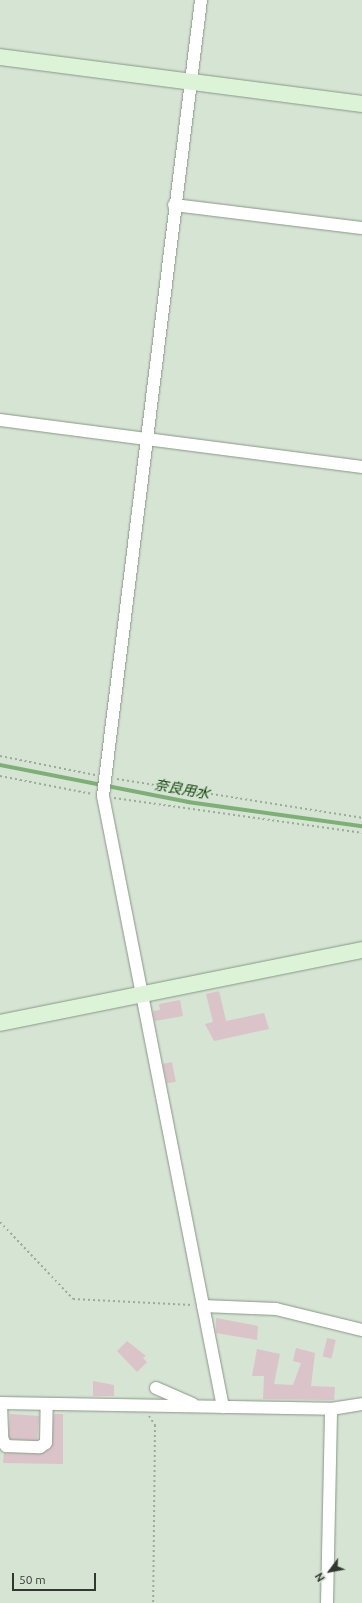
<!DOCTYPE html>
<html>
<head>
<meta charset="utf-8">
<style>
	body { margin:0 }
	#map { position:relative; width:362px; height:1603px; overflow:hidden; background:#d5e4d3; font-family:Ubuntu,"Noto Sans JP",sans-serif }
	div>[style] { position:absolute }
	[style*='--x'] { left:calc(var(--x)*1px); top:calc(var(--y)*1px); width:calc(var(--w)*1px); rotate:calc(var(--a)*1deg) }
	.stream>* { height:3.5px; margin:-1.75px; padding:0 1.75px; transform-origin:1.75px; border-radius:1.75px; background:#7fae78 }
	.building>* { inset:0; background:#dbc3ca; transform-origin:0 0 }
	.path>* { height:2px; margin-top:-1px; transform-origin:0; background:repeating-linear-gradient(90deg,#9da99b 0 2px,transparent 0 5px) }
	.roads { filter:drop-shadow(0 0 1px #899787) drop-shadow(0 0 1px #899787) }
	.street>* { height:12px; margin:-6px; padding:0 6px; transform-origin:6px; border-radius:6px; background:#fff }
	.secondary>* { height:16px; margin:-8px; padding:0 8px; transform-origin:8px; border-radius:8px; background:#dcf3d8 }
	span { translate:-50% -50%; white-space:nowrap; text-align:center; line-height:1.15; -webkit-text-stroke:3px #d5e4d3; paint-order:stroke }
	.water-label { font-size:14px; color:#15440e; font-style:italic }
	.north { position:absolute; left:310px; top:1551px; width:40px; height:40px; -webkit-text-stroke:3px #d5e4d3; paint-order:stroke; rotate:238deg; font-size:11px; font-weight:700; line-height:16px; text-align:center; color:#323831 }
	.north::after { content:''; display:block; margin:auto; width:14px; height:18px; background:#323831; clip-path:polygon(50% 0,100% 100%,50% 72%,0 100%) }
	.scale { position:absolute; left:12px; top:1573px; width:84px; height:18px; box-sizing:border-box; border:2px solid #323831; border-top:0; padding-left:5px; font-size:12px; line-height:14px; white-space:nowrap; color:#323831; -webkit-text-stroke:3px #d5e4d3; paint-order:stroke }
</style>
</head>
<body>
<div id="map">
	<div class="stream">
		<div style="--x:0;--y:765;--w:192;--a:11.1"></div>
		<div style="--x:188;--y:802;--w:176;--a:7.9"></div>
	</div>
	<div class="building">
		<div style="clip-path:polygon(219px 991px,226px 1021px,264px 1013px,269px 1029px,214px 1041px,205px 1024px,213px 1022px,206px 994px)"></div>
		<div style="clip-path:polygon(180px 1000px,183px 1016px,155px 1021px,153px 1011px,160px 1010px,159px 1004px)"></div>
		<div style="left:172px;top:1062px;width:20px;height:9px;rotate:79deg"></div>
		<div style="clip-path:polygon(216px 1318px,258px 1326px,257px 1340px,216px 1333px)"></div>
		<div style="left:327px;top:1338px;width:9px;height:19px;rotate:13deg"></div>
		<div style="clip-path:polygon(127px 1341px,146px 1356px,143px 1358px,147px 1362px,137px 1372px,117px 1351px)"></div>
		<div style="clip-path:polygon(296px 1348px,315px 1353px,311px 1386px,335px 1387px,334px 1400px,263px 1399px,264px 1376px,252px 1376px,257px 1349px,280px 1354px,274px 1384px,293px 1385px,301px 1363px,293px 1361px)"></div>
		<div style="clip-path:polygon(93px 1381px,114px 1385px,114px 1396px,93px 1396px)"></div>
		<div style="left:10px;top:1414px;width:29px;height:25px;rotate:4deg"></div>
		<div style="clip-path:polygon(54px 1414px,63px 1414px,63px 1464px,3px 1463px,4px 1453px,40px 1454px,50px 1449px)"></div>
	</div>
	<div class="path">
		<div style="--x:0;--y:756;--w:97;--a:11.3"></div>
		<div style="--x:0;--y:776;--w:94;--a:11.1"></div>
		<div style="--x:117;--y:779;--w:248;--a:9"></div>
		<div style="--x:114;--y:798;--w:250;--a:8"></div>
		<div style="--x:0;--y:1222;--w:106;--a:46.5"></div>
		<div style="--x:73;--y:1299;--w:119;--a:2.9"></div>
		<div style="--x:149;--y:1416;--w:11;--a:56"></div>
		<div style="--x:155;--y:1425;--w:178;--a:90.6"></div>
	</div>
	<div class="roads">
		<div class="street">
			<div style="--x:201;--y:0;--w:802;--a:97.02"></div>
			<div style="--x:103;--y:796;--w:623;--a:78.89"></div>
			<div style="--x:174;--y:205;--w:189;--a:7"></div>
			<div style="--x:0;--y:420;--w:365;--a:7.4"></div>
			<div style="--x:203;--y:1306;--w:73;--a:2.4"></div>
			<div style="--x:276;--y:1309;--w:89;--a:13.7"></div>
			<div style="--x:156;--y:1388;--w:40;--a:23.4"></div>
			<div style="--x:0;--y:1403;--w:331;--a:1"></div>
			<div style="--x:331;--y:1409;--w:31;--a:-9"></div>
			<div style="--x:1;--y:1403;--w:35;--a:88"></div>
			<div style="--x:2;--y:1438;--w:9;--a:63"></div>
			<div style="--x:6;--y:1446;--w:34;--a:2"></div>
			<div style="--x:40;--y:1447;--w:7;--a:-34"></div>
			<div style="--x:46;--y:1443;--w:39;--a:-89"></div>
			<div style="--x:327;--y:1603;--w:194;--a:-88.8"></div>
		</div>
		<div class="secondary">
			<div style="--x:0;--y:57;--w:365;--a:7.4"></div>
			<div style="--x:0;--y:1023;--w:369;--a:-11.4"></div>
		</div>
	</div>
	<div class="water-label">
		<span style="left:182px;top:789px;rotate:10deg">奈良用水</span>
	</div>
	<div class="north">N</div>
	<div class="scale">50 m</div>
</div>
</body>
</html>
